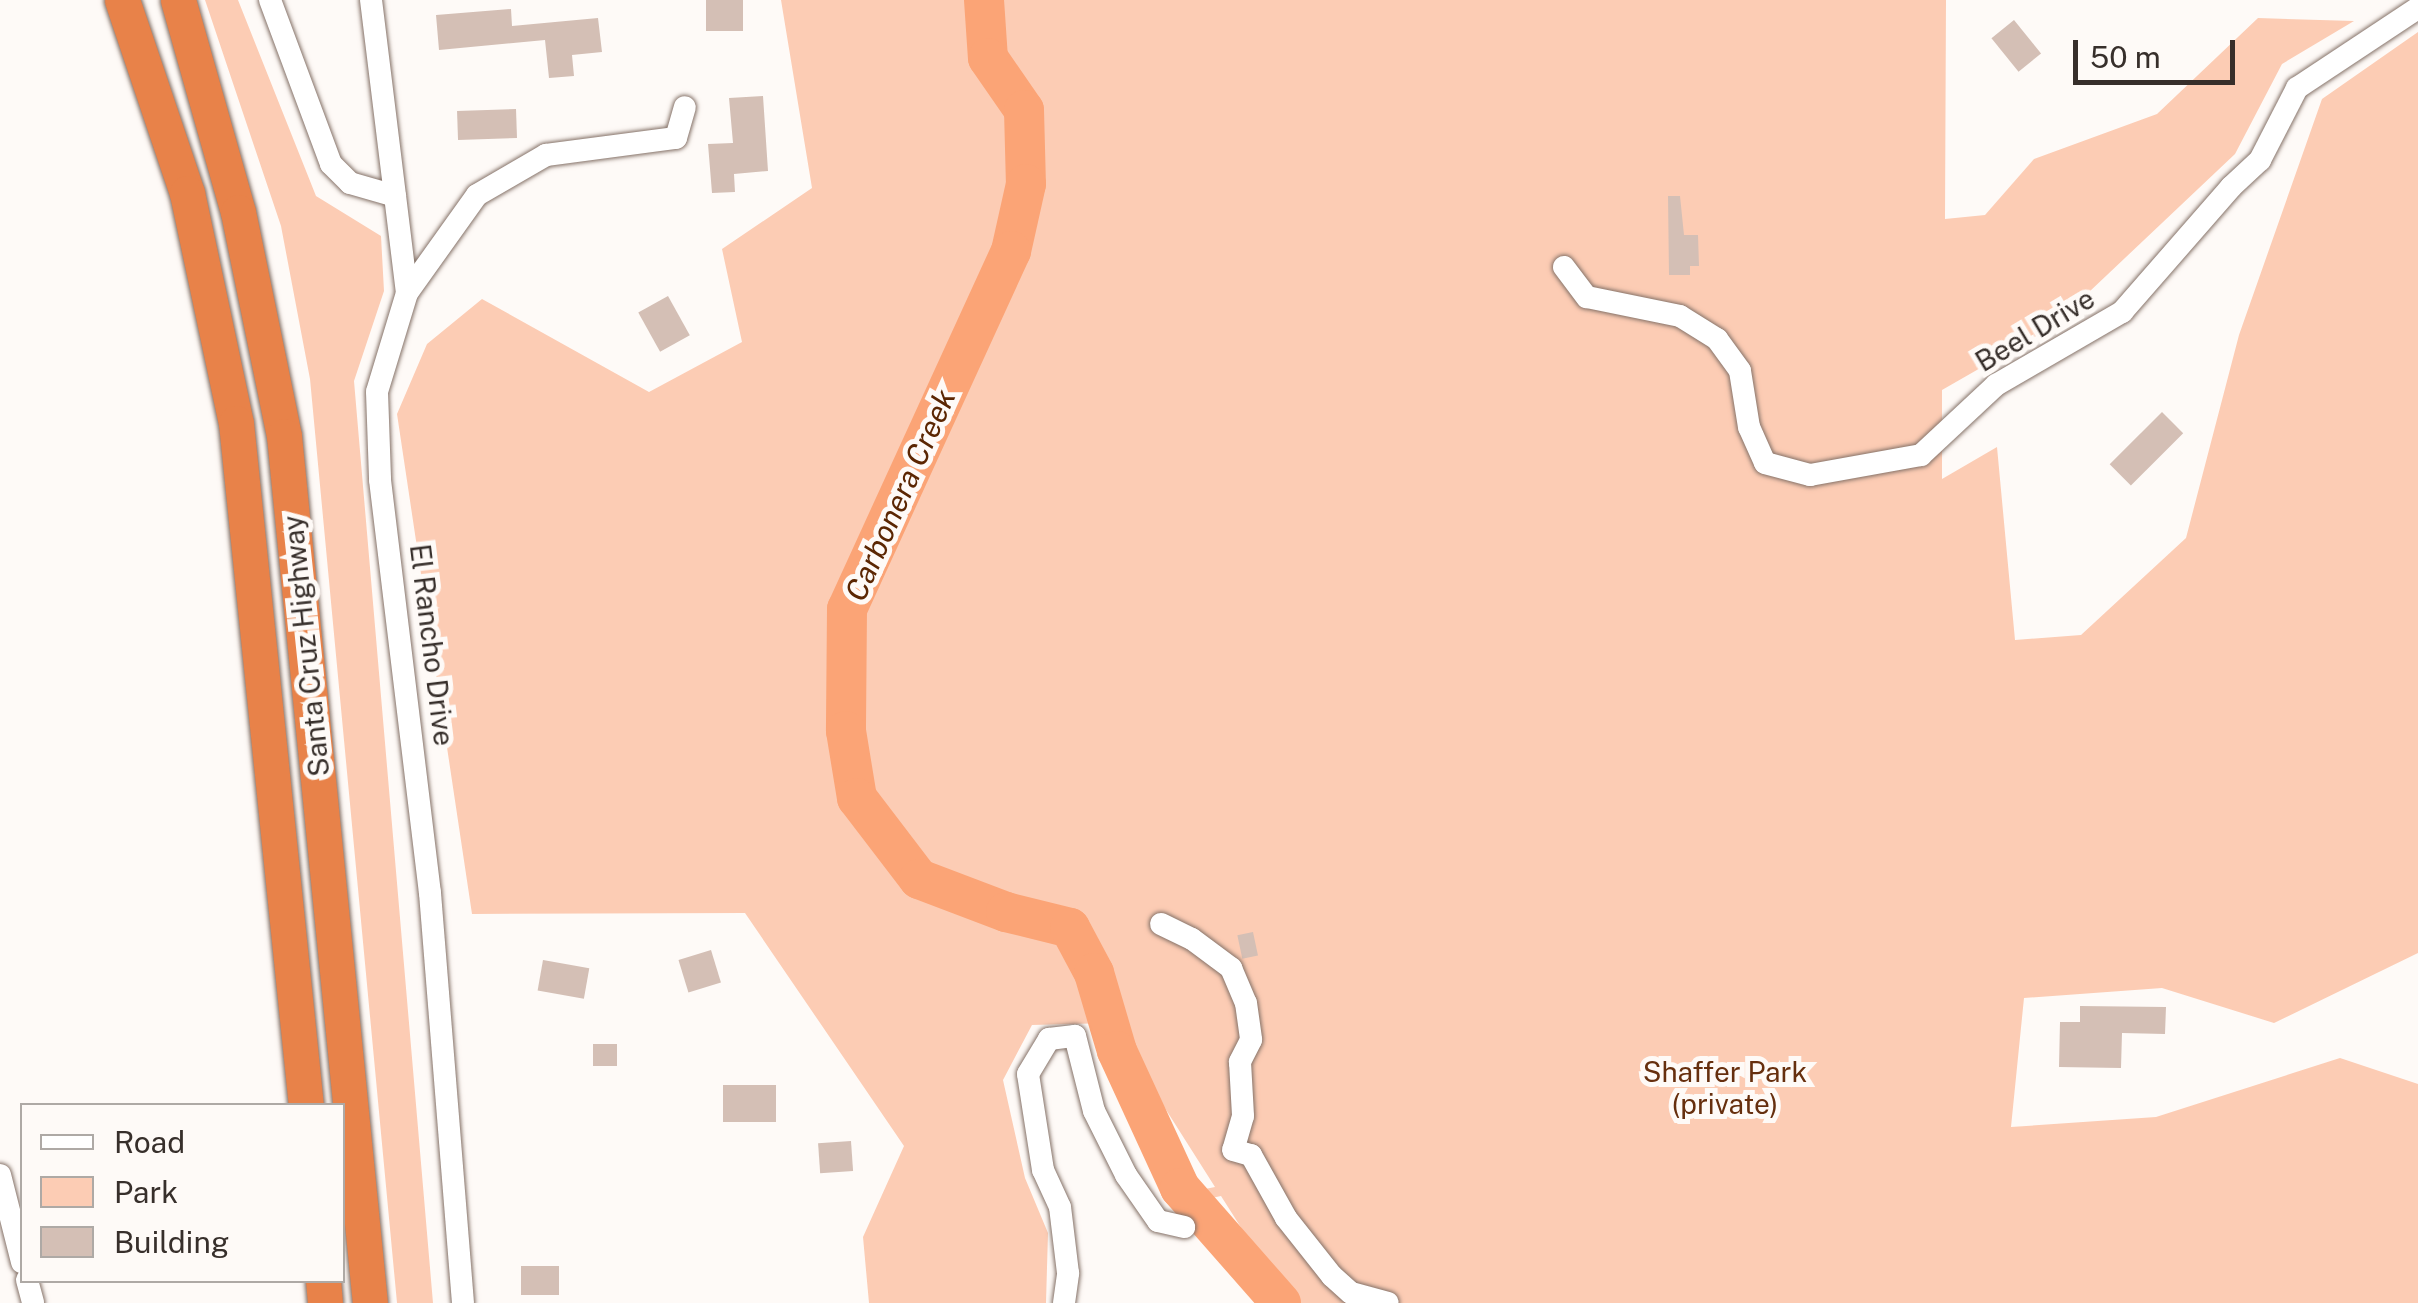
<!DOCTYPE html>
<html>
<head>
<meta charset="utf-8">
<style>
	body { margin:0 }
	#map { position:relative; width:2418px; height:1303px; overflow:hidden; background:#fefaf7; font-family:"Public Sans",sans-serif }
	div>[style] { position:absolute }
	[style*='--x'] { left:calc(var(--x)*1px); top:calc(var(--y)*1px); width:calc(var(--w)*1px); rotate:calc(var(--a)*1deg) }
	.green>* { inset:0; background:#fcccb4 }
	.river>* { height:40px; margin:-20px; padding:0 20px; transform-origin:20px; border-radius:20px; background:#fba476 }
	.building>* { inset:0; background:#d4bfb5; transform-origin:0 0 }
	.roads { filter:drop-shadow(0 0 2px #857268) drop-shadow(0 0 2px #857268) }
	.minor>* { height:22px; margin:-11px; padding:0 11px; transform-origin:11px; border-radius:11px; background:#fff }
	.highway>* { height:35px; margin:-17.5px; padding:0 17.5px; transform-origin:17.5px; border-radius:17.5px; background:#e88249 }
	span { translate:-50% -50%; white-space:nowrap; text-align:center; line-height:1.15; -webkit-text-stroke:10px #fefaf7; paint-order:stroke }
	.street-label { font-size:28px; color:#372f2b }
	.park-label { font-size:28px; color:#662f0e }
	.water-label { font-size:30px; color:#5b2602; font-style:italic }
	.legend { position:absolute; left:20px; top:1103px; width:325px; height:180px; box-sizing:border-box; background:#fefaf7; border:2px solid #aea9a5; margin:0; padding:12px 18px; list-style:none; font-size:30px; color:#372f2b }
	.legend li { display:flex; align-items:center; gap:20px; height:50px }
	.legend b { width:50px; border:2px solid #aea9a5 }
	.scale { position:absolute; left:2073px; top:40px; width:162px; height:45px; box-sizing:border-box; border:5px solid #372f2b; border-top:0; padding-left:12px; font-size:30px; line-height:35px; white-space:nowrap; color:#372f2b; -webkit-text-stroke:8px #fefaf7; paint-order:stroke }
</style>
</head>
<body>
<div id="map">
	<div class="green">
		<div style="clip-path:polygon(205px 0,238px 0,316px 196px,381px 236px,384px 291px,354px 381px,433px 1303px,397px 1303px,310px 379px,281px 226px)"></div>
		<div style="clip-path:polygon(781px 0,1946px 0,1945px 219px,1985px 215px,2034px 159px,2157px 114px,2258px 18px,2354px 21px,2282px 64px,2235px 154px,2052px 327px,1942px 390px,1942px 479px,1997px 447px,2015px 640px,2081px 635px,2186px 538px,2239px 335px,2322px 99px,2418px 32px,2418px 953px,2274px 1023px,2162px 988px,2024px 998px,2011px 1127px,2156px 1117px,2340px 1058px,2418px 1084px,2418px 1303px,1289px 1303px,1221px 1196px,1207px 1199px,1200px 1190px,1215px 1187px,1111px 1023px,1032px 1025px,1003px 1080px,1025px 1178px,1048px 1233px,1046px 1303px,869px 1303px,863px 1237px,904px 1146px,745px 913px,472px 914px,397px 414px,427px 344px,482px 299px,649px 392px,742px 342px,722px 249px,812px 188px)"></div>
	</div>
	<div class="river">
		<div style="--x:984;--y:0;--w:58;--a:86.1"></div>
		<div style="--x:988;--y:58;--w:63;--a:55.3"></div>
		<div style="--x:1024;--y:110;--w:74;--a:88.5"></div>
		<div style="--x:1026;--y:184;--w:69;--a:102.6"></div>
		<div style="--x:1011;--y:251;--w:394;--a:114.6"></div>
		<div style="--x:847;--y:609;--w:122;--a:90.5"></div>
		<div style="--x:846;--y:731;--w:68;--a:80.7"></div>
		<div style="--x:857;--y:798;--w:102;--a:52.6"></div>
		<div style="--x:919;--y:879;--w:93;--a:20.8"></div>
		<div style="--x:1006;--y:912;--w:66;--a:14"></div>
		<div style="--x:1070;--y:928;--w:51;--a:61.9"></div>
		<div style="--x:1094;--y:973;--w:81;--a:73.6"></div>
		<div style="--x:1117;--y:1051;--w:151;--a:65.3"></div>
		<div style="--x:1180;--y:1188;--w:153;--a:48.7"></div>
	</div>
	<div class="building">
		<div style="left:706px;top:0;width:37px;height:31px"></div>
		<div style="clip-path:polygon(511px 9px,512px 26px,598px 18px,602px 52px,572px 55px,574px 76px,549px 78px,545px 40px,439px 50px,436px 15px)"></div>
		<div style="left:2014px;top:20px;width:43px;height:29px;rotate:51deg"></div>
		<div style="clip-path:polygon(763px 96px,768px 171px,734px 174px,735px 192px,712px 193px,708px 144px,733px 143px,729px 98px)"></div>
		<div style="left:516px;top:109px;width:29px;height:59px;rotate:88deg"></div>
		<div style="clip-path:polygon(1668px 196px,1680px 196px,1684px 235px,1698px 235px,1699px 266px,1690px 266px,1690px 275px,1669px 275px)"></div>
		<div style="left:668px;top:296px;width:45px;height:34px;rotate:61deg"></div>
		<div style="left:2162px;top:412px;width:30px;height:74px;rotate:45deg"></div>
		<div style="left:1253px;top:932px;width:24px;height:16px;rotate:78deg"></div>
		<div style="left:711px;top:950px;width:34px;height:34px;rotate:73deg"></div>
		<div style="left:543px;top:960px;width:47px;height:31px;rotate:10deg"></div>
		<div style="clip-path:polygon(2080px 1006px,2166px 1007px,2165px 1034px,2122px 1033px,2121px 1068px,2059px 1067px,2060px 1022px,2080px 1022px)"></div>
		<div style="left:593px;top:1044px;width:24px;height:22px"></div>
		<div style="left:723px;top:1085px;width:53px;height:37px"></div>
		<div style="left:851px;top:1141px;width:30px;height:33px;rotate:86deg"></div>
		<div style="left:521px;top:1266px;width:38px;height:29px"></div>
	</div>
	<div class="roads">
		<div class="minor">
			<div style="--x:270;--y:0;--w:175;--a:69.6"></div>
			<div style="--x:331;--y:164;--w:27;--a:45"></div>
			<div style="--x:350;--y:183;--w:47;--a:16.1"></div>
			<div style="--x:371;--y:0;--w:295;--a:83"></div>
			<div style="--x:407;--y:293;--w:103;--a:106.9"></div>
			<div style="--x:377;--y:392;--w:88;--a:88"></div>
			<div style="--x:380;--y:480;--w:416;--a:83.1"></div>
			<div style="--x:430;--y:893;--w:411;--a:85.4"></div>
			<div style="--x:1564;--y:267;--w:38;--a:53"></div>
			<div style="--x:1587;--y:297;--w:95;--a:11.5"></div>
			<div style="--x:1680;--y:316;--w:44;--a:31.9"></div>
			<div style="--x:1717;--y:339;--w:39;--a:54"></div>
			<div style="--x:1740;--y:371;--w:57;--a:80.9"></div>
			<div style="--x:1749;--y:427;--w:39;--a:66"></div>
			<div style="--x:1765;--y:463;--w:47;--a:14.9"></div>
			<div style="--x:1810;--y:475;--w:113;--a:-10.2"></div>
			<div style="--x:1921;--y:455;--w:103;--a:-43"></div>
			<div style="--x:1996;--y:385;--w:146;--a:-30.1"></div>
			<div style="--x:2122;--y:312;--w:166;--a:-48.9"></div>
			<div style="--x:2231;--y:187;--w:40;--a:-43"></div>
			<div style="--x:2260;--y:160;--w:81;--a:-62.8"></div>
			<div style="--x:2297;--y:88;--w:145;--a:-33.5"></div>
			<div style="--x:407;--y:293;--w:120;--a:-54.5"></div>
			<div style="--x:477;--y:195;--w:80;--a:-30.1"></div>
			<div style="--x:546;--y:155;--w:131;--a:-7.5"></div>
			<div style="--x:676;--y:138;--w:32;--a:-74"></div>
			<div style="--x:1161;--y:924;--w:34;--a:26"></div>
			<div style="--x:1192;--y:939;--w:49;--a:36.6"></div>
			<div style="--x:1231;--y:968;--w:38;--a:67"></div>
			<div style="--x:1246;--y:1003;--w:37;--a:82"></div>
			<div style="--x:1251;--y:1040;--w:25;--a:117"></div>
			<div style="--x:1240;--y:1062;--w:54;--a:86.8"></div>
			<div style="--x:1243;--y:1116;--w:35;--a:106"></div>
			<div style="--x:1233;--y:1150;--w:19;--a:16"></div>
			<div style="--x:1251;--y:1155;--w:72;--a:60.9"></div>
			<div style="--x:1286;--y:1218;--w:74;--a:51.6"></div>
			<div style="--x:1332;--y:1276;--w:25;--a:42"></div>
			<div style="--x:1351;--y:1293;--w:38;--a:15"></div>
			<div style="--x:0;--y:1175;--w:90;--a:75.8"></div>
			<div style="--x:27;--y:1280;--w:24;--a:75"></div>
			<div style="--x:1064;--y:1303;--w:30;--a:-82"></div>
			<div style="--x:1068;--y:1273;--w:66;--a:-96.9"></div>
			<div style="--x:1060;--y:1207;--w:41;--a:-114.7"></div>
			<div style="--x:1043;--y:1170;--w:97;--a:-98.9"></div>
			<div style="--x:1028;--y:1074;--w:41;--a:-59"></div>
			<div style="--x:1049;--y:1039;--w:26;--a:-7"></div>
			<div style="--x:1075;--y:1036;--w:77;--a:75.8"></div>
			<div style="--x:1094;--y:1111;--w:72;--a:63.4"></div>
			<div style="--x:1126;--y:1175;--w:56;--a:55.2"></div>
			<div style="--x:1158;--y:1221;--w:27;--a:13"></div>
		</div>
		<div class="highway">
			<div style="--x:122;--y:0;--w:204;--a:71.4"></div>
			<div style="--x:187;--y:193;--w:235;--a:78"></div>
			<div style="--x:236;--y:423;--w:687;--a:84.15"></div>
			<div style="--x:178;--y:0;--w:220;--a:74.2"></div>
			<div style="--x:238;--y:212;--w:229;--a:78.4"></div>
			<div style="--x:284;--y:436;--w:871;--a:84.34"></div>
			<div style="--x:323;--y:1280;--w:23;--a:85"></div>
		</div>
	</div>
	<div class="street-label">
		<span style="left:2035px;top:330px;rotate:-31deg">Beel Drive</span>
		<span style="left:432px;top:645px;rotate:83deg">El Rancho Drive</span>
		<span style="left:306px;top:646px;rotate:-96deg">Santa Cruz Highway</span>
	</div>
	<div class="park-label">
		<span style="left:1725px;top:1088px">Shaffer Park<br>(private)</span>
	</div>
	<div class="water-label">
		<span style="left:900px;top:495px;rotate:-66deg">Carbonera Creek</span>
	</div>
	<ul class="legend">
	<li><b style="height:12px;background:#fff"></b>Road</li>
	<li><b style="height:28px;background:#fcccb4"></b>Park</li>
	<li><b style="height:28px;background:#d4bfb5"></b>Building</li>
	</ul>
	<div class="scale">50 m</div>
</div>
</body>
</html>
